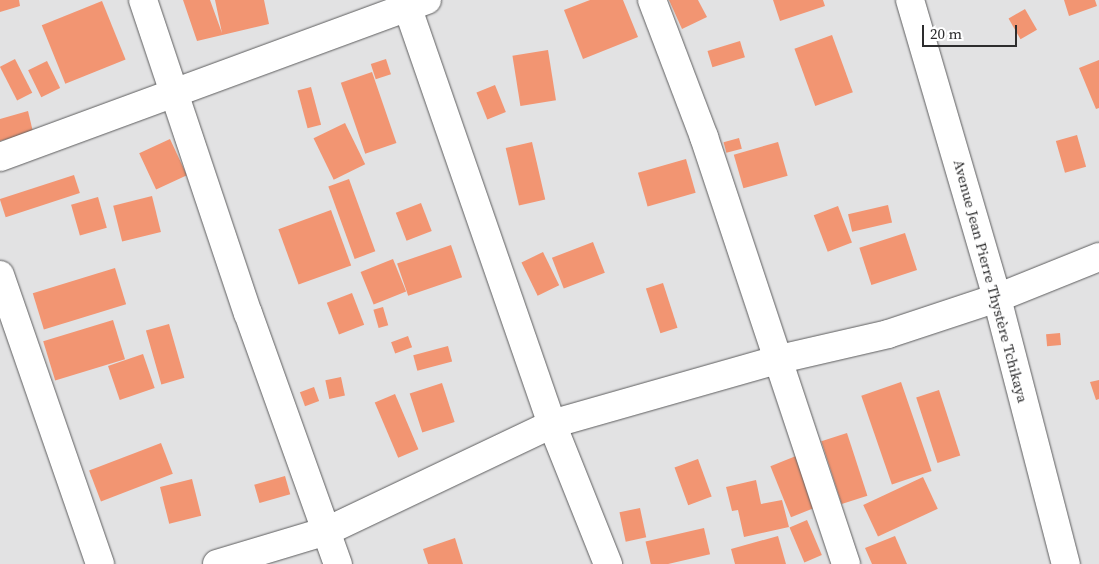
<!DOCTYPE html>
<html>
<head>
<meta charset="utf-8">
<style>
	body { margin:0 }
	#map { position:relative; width:1099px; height:564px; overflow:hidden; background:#e2e2e3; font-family:"Source Serif 4",serif }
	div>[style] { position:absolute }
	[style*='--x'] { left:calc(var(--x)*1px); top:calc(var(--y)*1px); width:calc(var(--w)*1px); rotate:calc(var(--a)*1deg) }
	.building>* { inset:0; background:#f29572; transform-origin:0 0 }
	.roads { filter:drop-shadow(0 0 1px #5d5d5e) drop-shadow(0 0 1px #5d5d5e) }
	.street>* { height:28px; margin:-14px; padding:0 14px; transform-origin:14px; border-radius:14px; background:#fff }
	.secondary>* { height:28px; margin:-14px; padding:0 14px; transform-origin:14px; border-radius:14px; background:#fff }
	span { translate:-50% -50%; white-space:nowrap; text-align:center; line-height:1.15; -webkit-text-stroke:4px #fff; paint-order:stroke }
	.street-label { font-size:15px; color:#2d2d2e }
	.scale { position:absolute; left:922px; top:25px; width:95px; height:22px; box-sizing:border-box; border:2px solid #2d2d2e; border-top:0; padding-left:6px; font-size:15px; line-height:18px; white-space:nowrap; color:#2d2d2e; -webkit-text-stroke:4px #fff; paint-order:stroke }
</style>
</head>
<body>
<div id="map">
	<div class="building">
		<div style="clip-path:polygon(0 0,19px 0,20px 6px,0 12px)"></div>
		<div style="clip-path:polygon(183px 0,210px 0,222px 33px,215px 0,264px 0,269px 24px,197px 41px)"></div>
		<div style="clip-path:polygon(590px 0,623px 0,638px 37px,583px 59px,564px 10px)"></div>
		<div style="clip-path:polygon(669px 0,698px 0,707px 17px,682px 29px)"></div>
		<div style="clip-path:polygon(773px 0,823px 0,825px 6px,780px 21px)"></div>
		<div style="clip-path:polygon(1064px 0,1095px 0,1097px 6px,1069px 16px)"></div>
		<div style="left:102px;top:1px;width:63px;height:65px;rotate:68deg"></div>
		<div style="left:1025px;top:9px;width:24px;height:19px;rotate:60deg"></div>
		<div style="left:832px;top:35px;width:61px;height:40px;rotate:70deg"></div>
		<div style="left:740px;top:41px;width:17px;height:34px;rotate:73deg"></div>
		<div style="left:548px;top:50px;width:51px;height:36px;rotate:81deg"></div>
		<div style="left:15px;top:59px;width:38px;height:17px;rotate:63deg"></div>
		<div style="left:386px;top:59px;width:16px;height:16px;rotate:72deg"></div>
		<div style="clip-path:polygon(1099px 60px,1099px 108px,1096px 109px,1079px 68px)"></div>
		<div style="left:47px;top:61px;width:30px;height:21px;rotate:64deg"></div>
		<div style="left:372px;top:72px;width:75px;height:33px;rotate:71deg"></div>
		<div style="left:495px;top:85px;width:29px;height:20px;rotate:68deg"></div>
		<div style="left:311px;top:87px;width:39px;height:14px;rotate:75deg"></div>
		<div style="clip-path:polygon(28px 111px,33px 132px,0 141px,0 119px)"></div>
		<div style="left:345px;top:123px;width:46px;height:35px;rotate:64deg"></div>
		<div style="left:1077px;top:135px;width:33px;height:22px;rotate:74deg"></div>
		<div style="left:739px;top:138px;width:11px;height:16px;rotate:75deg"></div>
		<div style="left:170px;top:139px;width:40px;height:34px;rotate:65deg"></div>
		<div style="left:532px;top:142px;width:59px;height:27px;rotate:77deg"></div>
		<div style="left:778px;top:142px;width:35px;height:46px;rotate:74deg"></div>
		<div style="left:686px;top:159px;width:35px;height:50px;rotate:74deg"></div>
		<div style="left:74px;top:175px;width:19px;height:78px;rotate:72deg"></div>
		<div style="left:349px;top:179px;width:77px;height:22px;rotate:70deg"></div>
		<div style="left:152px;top:196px;width:37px;height:40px;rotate:76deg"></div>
		<div style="left:98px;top:197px;width:32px;height:28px;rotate:74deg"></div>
		<div style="left:421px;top:203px;width:30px;height:27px;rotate:69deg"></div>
		<div style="left:888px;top:205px;width:18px;height:41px;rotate:77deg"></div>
		<div style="left:838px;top:206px;width:39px;height:26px;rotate:69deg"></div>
		<div style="left:331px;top:210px;width:59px;height:56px;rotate:70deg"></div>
		<div style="left:905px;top:233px;width:39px;height:48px;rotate:72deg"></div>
		<div style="left:593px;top:242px;width:33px;height:44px;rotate:69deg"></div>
		<div style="left:451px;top:245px;width:34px;height:57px;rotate:71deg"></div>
		<div style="left:543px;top:252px;width:37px;height:24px;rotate:64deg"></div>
		<div style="left:393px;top:259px;width:35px;height:35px;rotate:68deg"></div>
		<div style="left:115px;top:268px;width:38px;height:86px;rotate:73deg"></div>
		<div style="left:663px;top:283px;width:47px;height:18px;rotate:72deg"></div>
		<div style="left:352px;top:293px;width:34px;height:27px;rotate:69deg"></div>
		<div style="left:383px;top:307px;width:19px;height:10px;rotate:74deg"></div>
		<div style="left:113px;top:320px;width:41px;height:73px;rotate:73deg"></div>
		<div style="left:169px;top:324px;width:56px;height:24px;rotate:74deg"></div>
		<div style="left:1060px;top:333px;width:12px;height:14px;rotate:85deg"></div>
		<div style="left:408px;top:336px;width:12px;height:18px;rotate:70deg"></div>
		<div style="left:448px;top:346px;width:16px;height:36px;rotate:75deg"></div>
		<div style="left:143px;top:354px;width:36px;height:37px;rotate:71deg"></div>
		<div style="left:341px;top:377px;width:19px;height:16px;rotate:78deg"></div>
		<div style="clip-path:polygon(1099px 380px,1099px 399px,1096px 400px,1090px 382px)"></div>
		<div style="left:901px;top:382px;width:94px;height:42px;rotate:71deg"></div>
		<div style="left:442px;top:383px;width:41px;height:34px;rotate:72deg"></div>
		<div style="left:314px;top:387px;width:15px;height:15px;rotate:70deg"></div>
		<div style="left:939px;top:390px;width:69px;height:24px;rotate:72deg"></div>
		<div style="left:395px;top:394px;width:60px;height:22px;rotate:67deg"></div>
		<div style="left:847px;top:433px;width:66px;height:27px;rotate:72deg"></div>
		<div style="left:161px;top:443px;width:33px;height:77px;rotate:69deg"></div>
		<div style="left:801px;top:454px;width:55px;height:33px;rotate:68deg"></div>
		<div style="left:698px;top:459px;width:40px;height:25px;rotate:70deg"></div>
		<div style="left:285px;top:476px;width:19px;height:32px;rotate:74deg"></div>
		<div style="left:923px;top:477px;width:35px;height:66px;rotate:65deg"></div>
		<div style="left:192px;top:479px;width:38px;height:33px;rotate:76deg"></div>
		<div style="clip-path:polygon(756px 480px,761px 504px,782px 500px,789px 527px,744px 537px,738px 510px,732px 511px,726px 487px)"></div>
		<div style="left:640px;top:508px;width:30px;height:21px;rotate:78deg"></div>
		<div style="left:807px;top:520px;width:38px;height:19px;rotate:67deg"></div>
		<div style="left:704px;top:528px;width:27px;height:60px;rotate:77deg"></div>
		<div style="clip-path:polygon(778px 536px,786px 564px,735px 564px,731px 549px)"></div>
		<div style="clip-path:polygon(895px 536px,907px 564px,872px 564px,865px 548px)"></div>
		<div style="clip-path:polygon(455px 538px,463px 564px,428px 564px,423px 549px)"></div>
	</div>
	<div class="roads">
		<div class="street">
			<div style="--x:143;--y:0;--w:330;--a:71.5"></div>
			<div style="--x:248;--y:313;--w:267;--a:70.3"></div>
			<div style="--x:405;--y:0;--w:449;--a:70.9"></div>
			<div style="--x:552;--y:424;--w:151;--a:68.2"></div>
			<div style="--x:652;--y:0;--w:147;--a:69.2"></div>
			<div style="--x:704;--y:137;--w:450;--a:71.6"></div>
			<div style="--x:0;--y:157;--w:455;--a:-20.2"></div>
			<div style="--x:0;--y:275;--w:306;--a:70.9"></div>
			<div style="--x:217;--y:564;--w:115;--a:-16.7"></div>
			<div style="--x:327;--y:531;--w:249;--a:-25.4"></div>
			<div style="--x:552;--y:424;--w:237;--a:-15.9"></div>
			<div style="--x:780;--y:359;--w:111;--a:-13"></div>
			<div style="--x:888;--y:334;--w:115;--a:-18.3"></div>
			<div style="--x:997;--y:298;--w:110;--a:-21.9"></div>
		</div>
		<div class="secondary">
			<div style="--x:910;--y:0;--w:310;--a:73.7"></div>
			<div style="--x:997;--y:298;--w:275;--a:75.5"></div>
		</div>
	</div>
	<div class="street-label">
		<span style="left:991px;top:281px;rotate:75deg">Avenue Jean Pierre Thystère Tchikaya</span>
	</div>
	<div class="scale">20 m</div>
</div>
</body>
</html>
